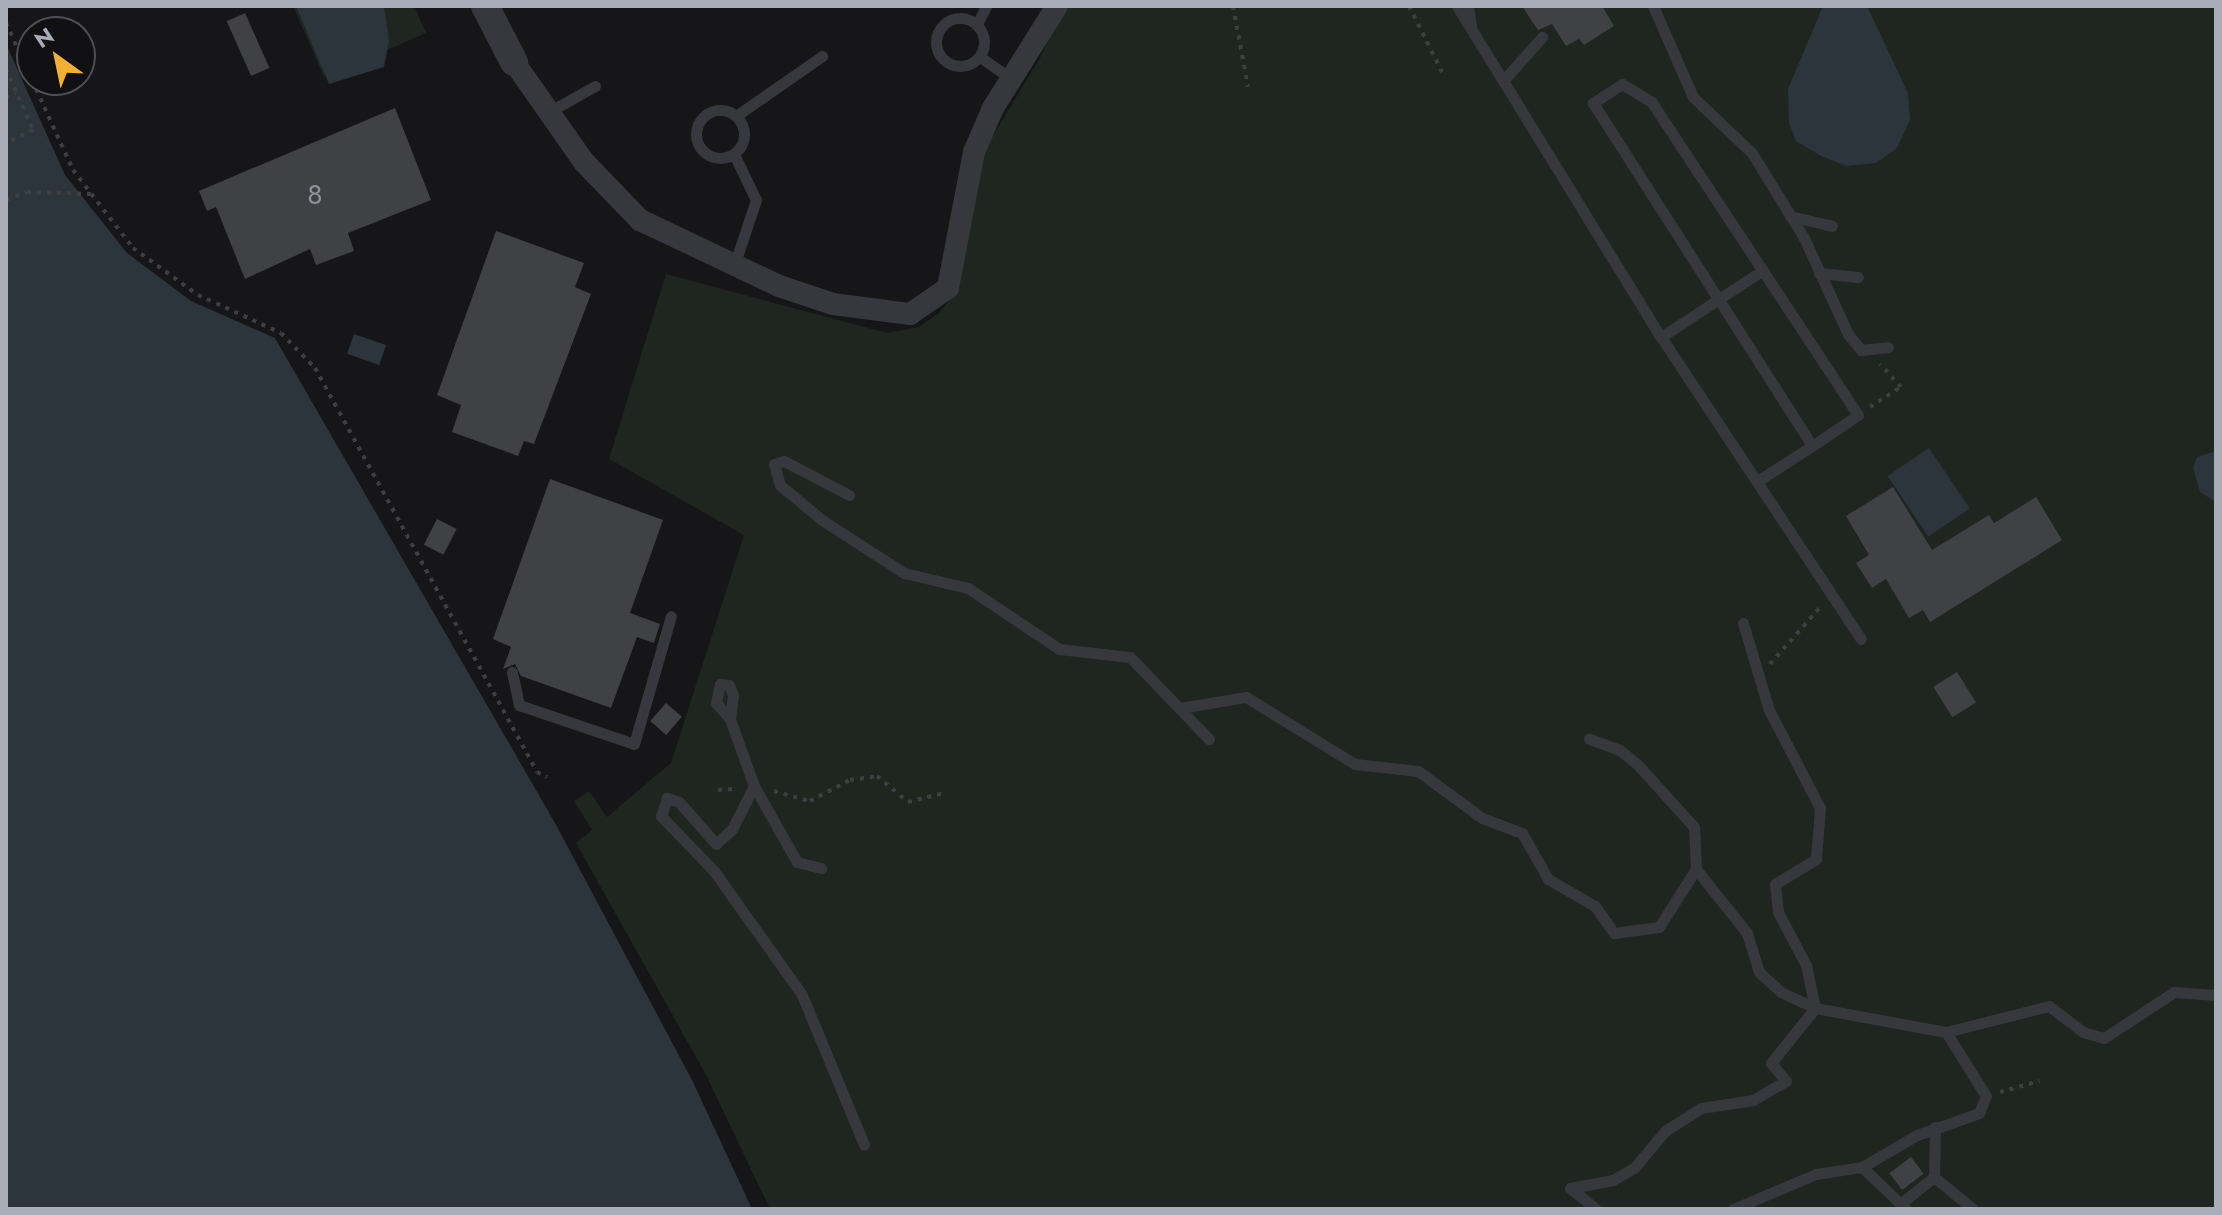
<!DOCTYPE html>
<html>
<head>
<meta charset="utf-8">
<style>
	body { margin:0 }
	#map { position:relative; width:2222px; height:1215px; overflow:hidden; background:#161618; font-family:Jost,sans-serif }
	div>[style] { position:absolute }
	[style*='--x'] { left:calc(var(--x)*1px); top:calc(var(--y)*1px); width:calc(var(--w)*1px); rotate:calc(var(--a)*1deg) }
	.green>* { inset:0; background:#1e261f }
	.water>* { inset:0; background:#2c353c; transform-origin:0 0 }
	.building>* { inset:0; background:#404145; transform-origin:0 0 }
	.path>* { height:4px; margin-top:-2px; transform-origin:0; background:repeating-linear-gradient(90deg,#3d3f44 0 4px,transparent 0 10px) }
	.service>* { height:11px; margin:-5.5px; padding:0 5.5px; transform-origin:5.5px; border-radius:5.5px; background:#37383d }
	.service>.ring { margin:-5.5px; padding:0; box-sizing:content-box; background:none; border:11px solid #37383d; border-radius:50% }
	.minor>* { height:22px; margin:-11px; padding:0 11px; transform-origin:11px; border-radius:11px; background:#37383d }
	.tertiary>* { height:28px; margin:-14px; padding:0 14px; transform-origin:14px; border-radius:14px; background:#37383d }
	span { translate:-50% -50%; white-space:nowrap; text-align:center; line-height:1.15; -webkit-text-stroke:8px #111113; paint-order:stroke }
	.number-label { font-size:28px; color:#8e929b }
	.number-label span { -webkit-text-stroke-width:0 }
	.frame { position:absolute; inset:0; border:8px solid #a8adb8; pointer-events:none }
	.north { position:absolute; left:16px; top:16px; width:80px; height:80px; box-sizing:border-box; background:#111113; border:2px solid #4d4f55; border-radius:50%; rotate:327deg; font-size:22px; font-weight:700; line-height:32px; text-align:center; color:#a8adb8 }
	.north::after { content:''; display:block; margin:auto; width:28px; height:36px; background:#f2b134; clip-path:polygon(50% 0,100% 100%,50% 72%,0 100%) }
</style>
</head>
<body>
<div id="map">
	<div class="green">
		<div style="clip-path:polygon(293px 6px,414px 6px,426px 33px,324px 77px)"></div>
		<div style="clip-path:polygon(1064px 6px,2216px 6px,2216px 1209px,770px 1209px,705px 1073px,576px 843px,592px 830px,574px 801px,589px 791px,607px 817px,671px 763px,744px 535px,609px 459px,666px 274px,887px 333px,919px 327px,939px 313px,959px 289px,983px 152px,1040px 58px)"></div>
	</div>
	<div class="water">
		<div style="clip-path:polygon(296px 6px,384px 6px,389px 41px,384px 67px,329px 84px)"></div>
		<div style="clip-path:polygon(1823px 6px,1867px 6px,1908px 93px,1910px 120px,1897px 148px,1876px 163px,1847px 166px,1821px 156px,1796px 141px,1789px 123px,1788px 89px)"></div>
		<div style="clip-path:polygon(6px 44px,65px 175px,127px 253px,191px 301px,275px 338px,555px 823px,692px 1080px,752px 1209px,6px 1209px)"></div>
		<div style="left:354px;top:334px;width:34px;height:21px;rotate:19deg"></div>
		<div style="left:1929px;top:448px;width:73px;height:50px;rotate:56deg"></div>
		<div style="clip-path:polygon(2216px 451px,2216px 502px,2200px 492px,2193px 468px,2197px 457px)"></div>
	</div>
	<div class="building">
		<div style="clip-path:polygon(1522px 6px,1602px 6px,1614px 26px,1584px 45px,1579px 39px,1566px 46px,1552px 24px,1538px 30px)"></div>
		<div style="left:245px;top:13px;width:60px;height:20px;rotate:66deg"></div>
		<div style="clip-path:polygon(395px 108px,431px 200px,348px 233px,354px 251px,316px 265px,310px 249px,245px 279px,216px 207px,207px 211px,199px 191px)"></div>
		<div style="clip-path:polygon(496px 231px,584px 263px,575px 287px,591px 294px,534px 444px,524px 441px,518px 456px,452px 432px,461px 405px,437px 395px)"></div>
		<div style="clip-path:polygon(550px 479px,663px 520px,630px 613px,660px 624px,654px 643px,637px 637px,611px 708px,521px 676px,515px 664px,503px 669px,511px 647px,493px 639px)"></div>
		<div style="clip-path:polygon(1893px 487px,1932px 550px,1989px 515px,1994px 523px,2036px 497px,2062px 540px,1930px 622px,1923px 610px,1909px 618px,1886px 579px,1872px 588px,1856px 563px,1869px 555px,1846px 516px)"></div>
		<div style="left:437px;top:519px;width:22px;height:29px;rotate:27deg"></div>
		<div style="left:1957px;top:672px;width:36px;height:28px;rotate:58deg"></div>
		<div style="left:666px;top:703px;width:21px;height:24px;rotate:41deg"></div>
		<div style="left:1911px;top:1157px;width:21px;height:27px;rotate:53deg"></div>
	</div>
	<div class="path">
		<div style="--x:1233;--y:6;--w:82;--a:79.5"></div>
		<div style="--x:1409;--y:6;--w:80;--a:63.4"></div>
		<div style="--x:6;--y:23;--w:63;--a:65.5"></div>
		<div style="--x:6;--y:69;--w:67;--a:66.1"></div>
		<div style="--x:33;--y:130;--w:30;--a:154"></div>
		<div style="--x:32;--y:80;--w:99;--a:65.5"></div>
		<div style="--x:73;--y:170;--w:98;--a:52.4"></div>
		<div style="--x:133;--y:248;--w:80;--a:35.9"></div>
		<div style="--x:198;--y:295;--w:91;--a:24.6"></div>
		<div style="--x:281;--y:333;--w:49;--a:45.8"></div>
		<div style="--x:315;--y:368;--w:461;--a:61.2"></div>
		<div style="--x:537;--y:772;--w:11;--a:27"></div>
		<div style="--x:6;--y:98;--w:11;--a:-27"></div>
		<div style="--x:6;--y:200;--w:22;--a:-21"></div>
		<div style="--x:27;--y:192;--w:65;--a:1.8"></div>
		<div style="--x:1870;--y:407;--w:37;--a:-33"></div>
		<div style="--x:1901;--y:387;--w:31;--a:-132"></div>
		<div style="--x:1770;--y:664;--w:79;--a:-48.6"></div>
		<div style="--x:718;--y:790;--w:16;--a:-4"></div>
		<div style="--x:774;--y:791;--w:37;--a:16"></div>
		<div style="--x:810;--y:801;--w:45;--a:-27.7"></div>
		<div style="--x:850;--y:780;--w:27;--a:-8"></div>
		<div style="--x:877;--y:776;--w:40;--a:40"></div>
		<div style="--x:908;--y:802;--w:37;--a:-14"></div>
		<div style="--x:2000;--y:1092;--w:41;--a:-15.4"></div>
	</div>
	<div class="service">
		<div style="--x:1457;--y:6;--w:389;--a:58.4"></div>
		<div style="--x:1661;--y:337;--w:362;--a:56.5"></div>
		<div style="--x:1468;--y:6;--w:20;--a:81"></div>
		<div style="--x:1653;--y:6;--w:99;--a:66.3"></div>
		<div style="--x:1693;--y:97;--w:81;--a:43.5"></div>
		<div style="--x:1752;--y:153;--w:100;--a:58.5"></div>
		<div style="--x:1804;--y:238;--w:106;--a:65.4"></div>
		<div style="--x:1848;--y:334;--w:21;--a:51"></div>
		<div style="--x:1861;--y:350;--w:27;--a:-6"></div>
		<div class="ring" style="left:936px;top:18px;width:37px;height:37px"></div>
		<div style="--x:977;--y:24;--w:20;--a:-63"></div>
		<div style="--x:980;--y:57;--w:39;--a:35"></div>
		<div style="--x:1503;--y:81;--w:59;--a:-48.4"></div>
		<div class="ring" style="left:696px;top:110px;width:37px;height:37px"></div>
		<div style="--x:547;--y:113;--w:55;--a:-29.4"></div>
		<div style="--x:736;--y:116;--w:105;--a:-34.9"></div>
		<div style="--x:1790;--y:216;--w:43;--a:13.4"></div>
		<div style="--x:734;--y:266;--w:70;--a:-71.6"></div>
		<div style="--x:756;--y:200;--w:51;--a:-115.6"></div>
		<div style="--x:1819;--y:273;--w:39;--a:6"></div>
		<div style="--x:1661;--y:337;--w:122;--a:-33.3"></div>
		<div style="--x:1759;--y:480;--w:63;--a:-32.7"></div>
		<div style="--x:1812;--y:446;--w:55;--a:-34"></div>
		<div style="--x:1858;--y:415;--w:375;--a:-123.4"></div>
		<div style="--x:1652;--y:102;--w:35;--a:-149"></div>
		<div style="--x:1622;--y:84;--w:35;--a:147"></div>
		<div style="--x:1593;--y:103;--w:407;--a:57.4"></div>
		<div style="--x:849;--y:495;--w:73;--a:-152.4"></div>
		<div style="--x:784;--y:461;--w:10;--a:163"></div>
		<div style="--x:774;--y:464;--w:22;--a:74"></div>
		<div style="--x:780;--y:485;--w:55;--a:39.8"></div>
		<div style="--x:822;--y:520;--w:98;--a:32.9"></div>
		<div style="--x:904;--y:573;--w:66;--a:13.2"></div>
		<div style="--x:968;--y:588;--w:110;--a:33.8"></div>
		<div style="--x:1059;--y:649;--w:71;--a:6.4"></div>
		<div style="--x:1130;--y:657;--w:114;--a:46.1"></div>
		<div style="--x:1743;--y:623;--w:91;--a:73.4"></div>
		<div style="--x:1769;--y:710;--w:110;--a:62.5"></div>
		<div style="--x:1820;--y:808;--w:51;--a:94.5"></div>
		<div style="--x:1816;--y:859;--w:48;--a:148.6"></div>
		<div style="--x:1775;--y:884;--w:28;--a:84"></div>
		<div style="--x:1778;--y:912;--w:60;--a:62.2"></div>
		<div style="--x:1806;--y:965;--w:44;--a:78.2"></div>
		<div style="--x:1815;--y:1008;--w:133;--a:10.4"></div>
		<div style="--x:1946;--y:1032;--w:106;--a:-14.2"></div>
		<div style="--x:2049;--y:1006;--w:43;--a:37.4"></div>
		<div style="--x:2083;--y:1032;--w:22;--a:16"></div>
		<div style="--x:2104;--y:1038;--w:84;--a:-33.3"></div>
		<div style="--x:2174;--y:992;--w:42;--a:4.1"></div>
		<div style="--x:512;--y:672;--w:34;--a:78"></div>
		<div style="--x:519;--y:705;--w:121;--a:18.7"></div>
		<div style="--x:634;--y:744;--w:133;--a:-73.9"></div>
		<div style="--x:1180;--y:708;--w:67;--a:-9.5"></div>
		<div style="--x:1246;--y:697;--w:128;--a:31.6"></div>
		<div style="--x:1355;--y:764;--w:63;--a:6.3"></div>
		<div style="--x:1418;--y:771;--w:79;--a:36.3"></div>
		<div style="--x:1482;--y:818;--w:43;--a:20.6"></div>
		<div style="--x:1522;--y:833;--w:53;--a:60.5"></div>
		<div style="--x:1548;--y:879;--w:54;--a:29.9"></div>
		<div style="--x:1595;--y:906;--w:33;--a:55"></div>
		<div style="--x:1614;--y:933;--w:45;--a:-7.6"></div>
		<div style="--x:1659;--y:927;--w:69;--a:-57.5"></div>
		<div style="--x:1696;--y:869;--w:42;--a:-92.7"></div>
		<div style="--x:1694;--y:827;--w:85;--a:-132.1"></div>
		<div style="--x:1637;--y:764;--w:22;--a:-141"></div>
		<div style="--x:1620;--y:750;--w:33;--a:-160"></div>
		<div style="--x:730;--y:719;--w:21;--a:-131"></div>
		<div style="--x:716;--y:703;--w:19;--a:-78"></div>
		<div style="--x:720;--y:684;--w:9;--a:6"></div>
		<div style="--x:729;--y:685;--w:11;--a:68"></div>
		<div style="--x:733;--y:695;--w:24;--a:97"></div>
		<div style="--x:730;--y:719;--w:71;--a:70.3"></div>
		<div style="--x:754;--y:786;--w:48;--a:117.1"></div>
		<div style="--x:732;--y:829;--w:22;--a:137"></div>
		<div style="--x:716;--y:844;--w:56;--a:-131.4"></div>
		<div style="--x:679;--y:802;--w:13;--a:-162"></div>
		<div style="--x:667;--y:798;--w:19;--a:108"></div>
		<div style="--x:661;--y:816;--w:76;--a:46.1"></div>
		<div style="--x:714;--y:871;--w:152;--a:54.6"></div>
		<div style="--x:802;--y:995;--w:162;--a:67.5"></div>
		<div style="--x:754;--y:786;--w:87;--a:60.5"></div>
		<div style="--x:797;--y:862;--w:25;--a:14"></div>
		<div style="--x:1935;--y:1127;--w:50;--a:91.1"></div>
		<div style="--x:1934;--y:1177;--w:50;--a:39.4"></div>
		<div style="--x:1862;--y:1167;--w:64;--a:-30.2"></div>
		<div style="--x:1917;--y:1135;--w:66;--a:-19.5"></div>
		<div style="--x:1979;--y:1113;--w:18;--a:-68"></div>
		<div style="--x:1986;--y:1096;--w:75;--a:-122"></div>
		<div style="--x:1900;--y:1204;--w:43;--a:-38.5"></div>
		<div style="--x:1596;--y:1209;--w:33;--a:-141"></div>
		<div style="--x:1570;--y:1188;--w:44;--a:-10.5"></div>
		<div style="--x:1613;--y:1180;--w:24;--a:-30"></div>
		<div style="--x:1634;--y:1168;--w:48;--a:-50"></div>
		<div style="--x:1665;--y:1131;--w:43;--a:-32.6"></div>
		<div style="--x:1701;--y:1108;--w:53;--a:-8.7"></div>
		<div style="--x:1753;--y:1100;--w:38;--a:-30"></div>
		<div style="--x:1786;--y:1081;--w:23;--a:-130"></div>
		<div style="--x:1771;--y:1063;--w:70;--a:-51.3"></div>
		<div style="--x:1815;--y:1008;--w:38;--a:-155"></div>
		<div style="--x:1781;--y:992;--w:30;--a:-138"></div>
		<div style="--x:1759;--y:972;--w:41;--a:-107.1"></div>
		<div style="--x:1747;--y:933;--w:82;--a:-128.6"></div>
		<div style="--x:1733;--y:1209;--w:90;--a:-22.9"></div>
		<div style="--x:1816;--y:1174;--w:47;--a:-8.7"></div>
		<div style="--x:1862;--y:1167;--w:61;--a:43.7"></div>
	</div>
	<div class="minor">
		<div style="--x:514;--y:62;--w:122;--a:55"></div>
		<div style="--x:584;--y:162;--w:81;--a:46"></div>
		<div style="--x:640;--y:220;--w:154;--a:25.4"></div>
		<div style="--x:779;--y:286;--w:57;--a:18.4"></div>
		<div style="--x:833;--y:304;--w:78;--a:7.4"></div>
		<div style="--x:910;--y:314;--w:46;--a:-34.4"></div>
		<div style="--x:948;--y:288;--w:138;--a:-79.2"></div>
		<div style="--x:974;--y:152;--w:48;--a:-66.6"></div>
		<div style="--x:993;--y:108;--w:120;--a:-57.9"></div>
	</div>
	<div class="tertiary">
		<div style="--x:485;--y:6;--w:63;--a:62.6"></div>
	</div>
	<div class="number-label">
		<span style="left:315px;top:195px">8</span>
	</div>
	<div class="frame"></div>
	<div class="north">N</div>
</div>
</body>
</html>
